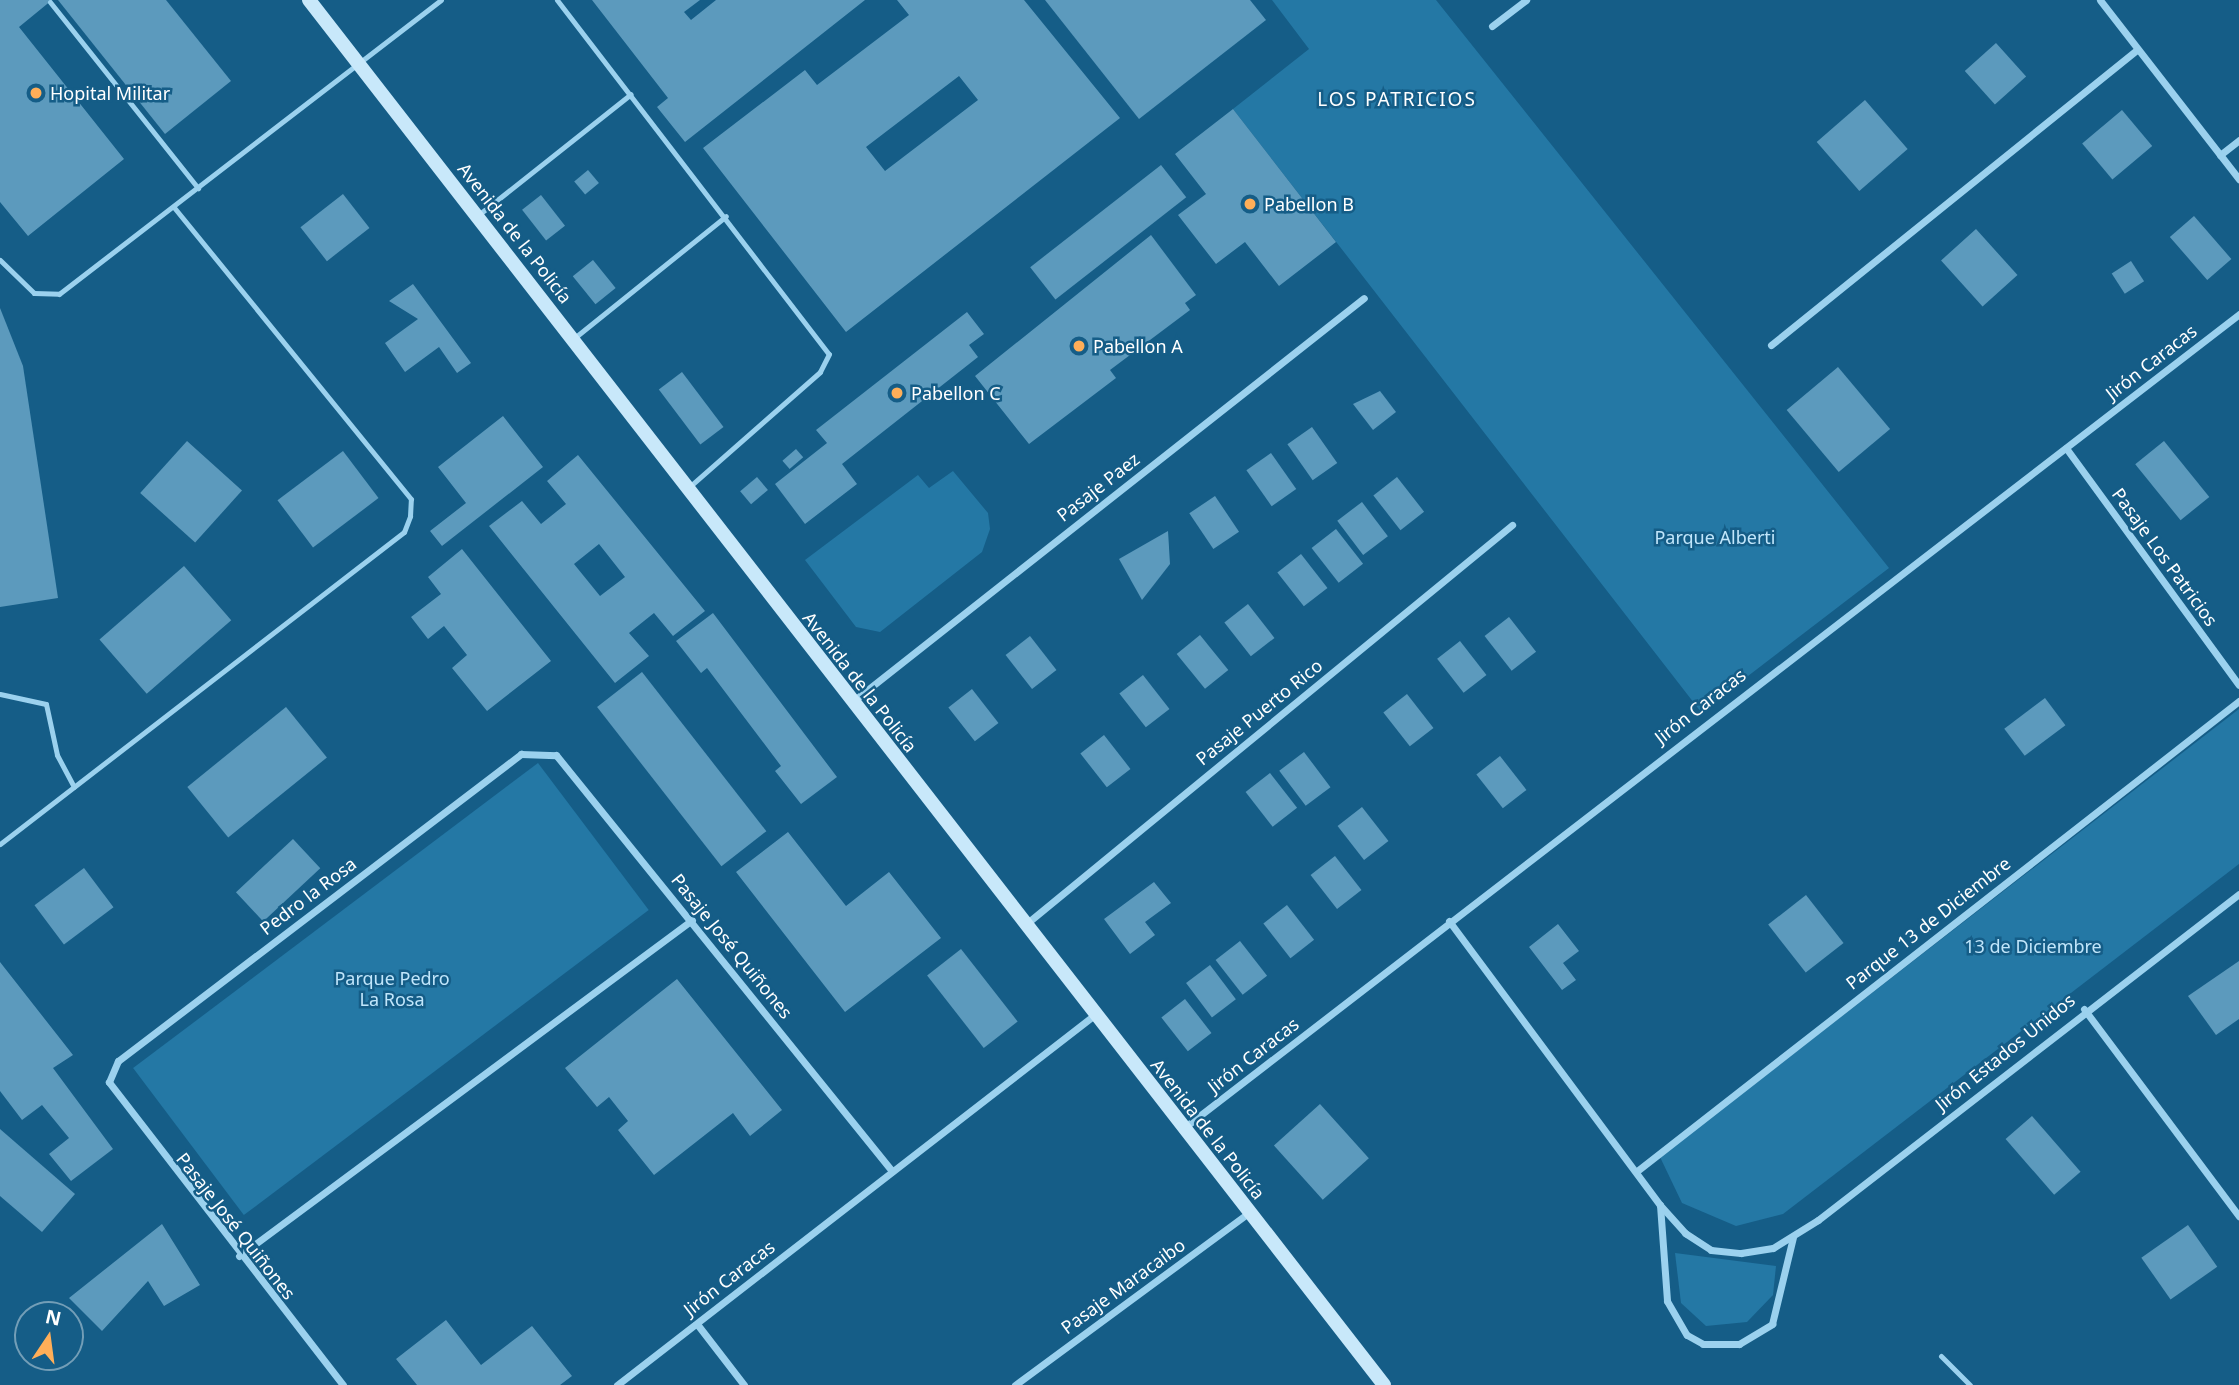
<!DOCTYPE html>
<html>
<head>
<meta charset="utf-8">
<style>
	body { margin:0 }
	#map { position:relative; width:2239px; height:1385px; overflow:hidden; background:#155d87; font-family:"Noto Sans",sans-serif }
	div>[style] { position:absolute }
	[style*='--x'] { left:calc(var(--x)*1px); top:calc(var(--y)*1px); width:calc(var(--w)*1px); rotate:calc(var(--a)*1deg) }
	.green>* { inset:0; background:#2478a5; transform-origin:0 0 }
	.building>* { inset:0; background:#5c9abd; transform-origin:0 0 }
	.lane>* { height:5px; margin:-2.5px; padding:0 2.5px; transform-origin:2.5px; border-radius:2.5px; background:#9bd1ee }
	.street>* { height:7px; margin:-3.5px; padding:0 3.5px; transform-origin:3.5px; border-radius:3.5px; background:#9bd1ee }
	.secondary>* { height:14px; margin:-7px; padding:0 7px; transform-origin:7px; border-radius:7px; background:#c8e8fa }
	.dots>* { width:19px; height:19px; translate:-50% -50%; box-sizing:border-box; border:4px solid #155d87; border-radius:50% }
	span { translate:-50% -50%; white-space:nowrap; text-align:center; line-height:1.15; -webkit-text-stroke:5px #155d87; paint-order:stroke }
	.poi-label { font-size:18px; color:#fff }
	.left { translate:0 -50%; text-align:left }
	.street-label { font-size:18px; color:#fff }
	.park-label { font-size:18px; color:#c1e6fb }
	.neighbourhood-label { font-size:19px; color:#fff; letter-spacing:2px }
	.north { position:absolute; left:14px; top:1301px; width:70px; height:70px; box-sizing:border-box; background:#155d87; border:2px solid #739eb7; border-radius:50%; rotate:13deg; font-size:19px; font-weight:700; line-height:28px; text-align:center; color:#fff }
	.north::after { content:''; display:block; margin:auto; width:24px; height:32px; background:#ffae58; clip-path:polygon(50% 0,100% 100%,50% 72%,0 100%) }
</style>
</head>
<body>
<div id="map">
	<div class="green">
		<div style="clip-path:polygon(1272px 0,1436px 0,1889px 568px,1701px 712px,1233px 109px,1309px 49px)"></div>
		<div style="clip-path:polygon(953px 471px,988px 513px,990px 529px,982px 552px,880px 632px,856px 627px,805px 560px,918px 475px,929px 488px)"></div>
		<div style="clip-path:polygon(2239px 709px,2239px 864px,1783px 1214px,1736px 1226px,1682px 1203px,1660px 1157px)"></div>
		<div style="left:538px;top:763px;width:184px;height:507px;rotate:53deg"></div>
		<div style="clip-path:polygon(1675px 1253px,1776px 1266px,1773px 1295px,1747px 1322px,1706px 1326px,1681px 1303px)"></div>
	</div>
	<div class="building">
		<div style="clip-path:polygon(0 0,52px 0,19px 27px,124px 159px,28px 236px,0 202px)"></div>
		<div style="clip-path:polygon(58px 0,166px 0,231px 81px,165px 134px)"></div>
		<div style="clip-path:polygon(592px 0,700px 0,684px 12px,691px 20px,716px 0,865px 0,685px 142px,657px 107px,668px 98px)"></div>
		<div style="clip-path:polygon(evenodd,897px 0,1024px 0,1120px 118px,846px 332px,703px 148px,805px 70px,817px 85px,909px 15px,897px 0,959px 76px,978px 100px,885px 171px,866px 147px,959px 76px)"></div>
		<div style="clip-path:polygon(1045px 0,1250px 0,1266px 20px,1139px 119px)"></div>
		<div style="left:1996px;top:43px;width:45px;height:42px;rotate:48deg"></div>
		<div style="left:1865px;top:100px;width:65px;height:64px;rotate:49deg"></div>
		<div style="clip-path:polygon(1233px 109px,1336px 242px,1279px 286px,1245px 242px,1216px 264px,1178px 215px,1206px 194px,1175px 154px)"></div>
		<div style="left:2122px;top:110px;width:47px;height:52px;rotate:50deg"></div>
		<div style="left:1161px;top:165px;width:41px;height:166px;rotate:52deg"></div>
		<div style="left:588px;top:170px;width:17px;height:18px;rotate:50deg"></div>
		<div style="left:343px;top:194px;width:43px;height:54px;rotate:52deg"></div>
		<div style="left:541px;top:195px;width:39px;height:24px;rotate:52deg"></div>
		<div style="left:2194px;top:216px;width:57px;height:32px;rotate:49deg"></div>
		<div style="left:1976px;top:229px;width:62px;height:47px;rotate:48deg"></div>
		<div style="clip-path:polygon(1151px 235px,1196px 295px,1185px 303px,1190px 310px,1110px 370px,1116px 378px,1029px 444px,975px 376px)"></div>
		<div style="left:593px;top:260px;width:36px;height:26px;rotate:51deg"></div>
		<div style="left:2131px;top:261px;width:24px;height:23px;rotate:57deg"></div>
		<div style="clip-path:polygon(413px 284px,471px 363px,457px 373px,439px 347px,405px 372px,385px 343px,418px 319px,389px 301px)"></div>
		<div style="clip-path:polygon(0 308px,23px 366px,58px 598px,0 607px)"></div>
		<div style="clip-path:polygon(967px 312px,984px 334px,969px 345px,978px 357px,842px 464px,857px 484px,805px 524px,775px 484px,827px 443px,816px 430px)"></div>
		<div style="left:1838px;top:367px;width:81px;height:67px;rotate:50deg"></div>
		<div style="left:682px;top:372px;width:69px;height:29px;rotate:53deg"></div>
		<div style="clip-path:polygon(1380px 391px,1396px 412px,1373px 430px,1353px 404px)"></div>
		<div style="clip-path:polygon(503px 416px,543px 467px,442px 546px,430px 531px,466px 503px,438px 467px)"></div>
		<div style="left:1312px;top:427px;width:44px;height:30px;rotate:55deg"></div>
		<div style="left:187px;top:441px;width:74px;height:70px;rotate:42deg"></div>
		<div style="left:2164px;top:441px;width:72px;height:37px;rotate:51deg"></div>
		<div style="left:796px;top:449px;width:11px;height:18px;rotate:49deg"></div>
		<div style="left:343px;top:451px;width:59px;height:82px;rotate:53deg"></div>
		<div style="left:1271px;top:453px;width:44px;height:30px;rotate:55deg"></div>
		<div style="clip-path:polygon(evenodd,578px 455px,705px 611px,673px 636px,654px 613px,629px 633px,649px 656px,615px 683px,489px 526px,522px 501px,541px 524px,566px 504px,547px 481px,578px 455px,599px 544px,625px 577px,600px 596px,574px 564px,599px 544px)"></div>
		<div style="left:757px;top:477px;width:17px;height:22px;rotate:50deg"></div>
		<div style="left:1397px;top:477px;width:44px;height:30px;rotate:52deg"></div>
		<div style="left:1215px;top:496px;width:43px;height:31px;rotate:56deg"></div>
		<div style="left:1362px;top:502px;width:43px;height:31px;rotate:53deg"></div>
		<div style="left:1336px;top:529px;width:44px;height:31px;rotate:52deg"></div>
		<div style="clip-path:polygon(1168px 531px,1170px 564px,1142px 600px,1119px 559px)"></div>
		<div style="clip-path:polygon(462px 549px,551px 661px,487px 711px,452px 668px,467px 655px,444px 626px,428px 639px,411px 617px,441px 594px,428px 577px)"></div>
		<div style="left:1301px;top:554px;width:43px;height:30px;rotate:52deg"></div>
		<div style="left:184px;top:566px;width:72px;height:112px;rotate:49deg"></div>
		<div style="left:1248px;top:604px;width:43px;height:30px;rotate:52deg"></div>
		<div style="clip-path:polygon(713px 613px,837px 777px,801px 804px,775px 771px,781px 766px,707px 668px,701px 673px,676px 641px)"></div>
		<div style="left:1509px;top:617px;width:44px;height:31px;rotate:52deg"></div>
		<div style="left:1200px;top:635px;width:45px;height:30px;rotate:51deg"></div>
		<div style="left:1030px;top:636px;width:43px;height:31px;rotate:52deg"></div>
		<div style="left:1460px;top:641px;width:43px;height:29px;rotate:52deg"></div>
		<div style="left:642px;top:672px;width:202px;height:57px;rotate:52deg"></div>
		<div style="left:1143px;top:675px;width:43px;height:30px;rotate:52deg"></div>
		<div style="left:972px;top:689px;width:43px;height:30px;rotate:52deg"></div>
		<div style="left:1407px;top:694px;width:43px;height:30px;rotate:52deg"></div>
		<div style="left:2045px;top:698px;width:34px;height:51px;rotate:53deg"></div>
		<div style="left:286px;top:707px;width:65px;height:127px;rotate:51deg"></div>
		<div style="left:1104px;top:735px;width:43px;height:30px;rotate:52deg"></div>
		<div style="left:1304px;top:752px;width:44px;height:31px;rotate:53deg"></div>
		<div style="left:1500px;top:756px;width:43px;height:30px;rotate:52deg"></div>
		<div style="left:1270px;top:773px;width:44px;height:31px;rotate:52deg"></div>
		<div style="left:1362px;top:807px;width:43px;height:31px;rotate:52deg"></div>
		<div style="clip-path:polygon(788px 832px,846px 906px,889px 872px,941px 938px,845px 1012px,736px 872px)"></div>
		<div style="left:293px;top:839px;width:40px;height:78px;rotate:47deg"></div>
		<div style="left:1335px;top:856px;width:43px;height:31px;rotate:52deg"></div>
		<div style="left:84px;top:868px;width:49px;height:62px;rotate:53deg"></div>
		<div style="clip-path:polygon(1154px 882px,1171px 903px,1145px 922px,1155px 935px,1130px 954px,1104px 919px)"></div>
		<div style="left:1806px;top:895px;width:61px;height:48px;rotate:52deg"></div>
		<div style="left:1287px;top:905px;width:44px;height:30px;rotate:52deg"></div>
		<div style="clip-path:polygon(1558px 924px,1579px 951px,1563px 963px,1576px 980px,1562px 990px,1529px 947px)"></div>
		<div style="left:1240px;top:941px;width:44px;height:31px;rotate:52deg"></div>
		<div style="left:961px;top:949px;width:92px;height:43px;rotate:52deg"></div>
		<div style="clip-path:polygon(2239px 961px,2239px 1019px,2216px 1035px,2188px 996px)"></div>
		<div style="clip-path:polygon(0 962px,73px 1055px,53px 1068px,113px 1149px,71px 1181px,49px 1154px,69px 1138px,42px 1105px,22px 1120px,0 1091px)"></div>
		<div style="left:1210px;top:965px;width:43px;height:30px;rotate:53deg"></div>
		<div style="clip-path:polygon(677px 979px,782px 1110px,750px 1136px,733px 1113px,654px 1175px,618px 1130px,628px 1121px,609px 1097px,597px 1107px,565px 1068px)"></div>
		<div style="left:1185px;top:999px;width:43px;height:30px;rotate:52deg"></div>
		<div style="left:1320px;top:1104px;width:73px;height:62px;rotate:48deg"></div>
		<div style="left:2032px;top:1116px;width:74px;height:35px;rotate:49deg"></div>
		<div style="clip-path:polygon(0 1129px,75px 1194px,42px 1232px,0 1196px)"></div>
		<div style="clip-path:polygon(162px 1224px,200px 1285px,164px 1306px,148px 1281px,102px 1331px,69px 1298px)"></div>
		<div style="left:2188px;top:1225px;width:51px;height:57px;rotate:55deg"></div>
		<div style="clip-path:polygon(446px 1320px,481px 1365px,532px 1326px,572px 1376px,560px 1385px,417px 1385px,396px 1359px)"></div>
	</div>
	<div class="lane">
		<div style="--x:557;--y:0;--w:446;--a:52.5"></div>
		<div style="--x:829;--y:354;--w:20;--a:117"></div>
		<div style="--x:820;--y:372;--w:174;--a:138.7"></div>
		<div style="--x:50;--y:2;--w:238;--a:51.5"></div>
		<div style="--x:477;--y:216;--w:196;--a:-38.4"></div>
		<div style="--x:0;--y:260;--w:47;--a:44.1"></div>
		<div style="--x:34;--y:293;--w:25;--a:2"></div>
		<div style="--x:59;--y:294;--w:482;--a:-37.6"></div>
		<div style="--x:573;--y:339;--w:196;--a:-38.8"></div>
		<div style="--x:0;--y:694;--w:47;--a:12.3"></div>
		<div style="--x:46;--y:704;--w:52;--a:77.8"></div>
		<div style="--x:57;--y:755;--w:36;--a:62"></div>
		<div style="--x:0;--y:844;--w:510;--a:-37.68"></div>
		<div style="--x:404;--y:532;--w:17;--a:-69"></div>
		<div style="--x:410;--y:516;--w:17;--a:-87"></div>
		<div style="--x:411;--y:499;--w:376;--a:-129.1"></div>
		<div style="--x:1941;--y:1356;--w:41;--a:45"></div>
	</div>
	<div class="street">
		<div style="--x:2100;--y:0;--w:227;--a:52.2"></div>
		<div style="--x:1492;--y:26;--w:43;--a:-37.4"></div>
		<div style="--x:2220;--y:155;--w:24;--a:-38"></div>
		<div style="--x:1771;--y:345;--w:471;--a:-38.9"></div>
		<div style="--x:2066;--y:448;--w:293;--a:53.9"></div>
		<div style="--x:852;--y:702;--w:652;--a:-38.28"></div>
		<div style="--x:1449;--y:921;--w:354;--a:53.4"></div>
		<div style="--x:1660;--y:1205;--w:38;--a:48"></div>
		<div style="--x:1685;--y:1233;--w:31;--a:33"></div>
		<div style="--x:1711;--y:1250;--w:30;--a:6"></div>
		<div style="--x:1741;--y:1253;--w:32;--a:-9"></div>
		<div style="--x:1773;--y:1248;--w:53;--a:-31.9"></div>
		<div style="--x:1818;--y:1220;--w:532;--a:-37.75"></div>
		<div style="--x:1026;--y:924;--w:629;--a:-39.39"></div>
		<div style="--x:2084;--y:1009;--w:259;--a:53.2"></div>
		<div style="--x:1185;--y:1127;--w:1331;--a:-37.64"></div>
		<div style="--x:1637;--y:1171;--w:764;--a:-37.98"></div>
		<div style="--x:1660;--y:1205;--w:96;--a:85.8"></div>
		<div style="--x:1667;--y:1301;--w:39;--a:60"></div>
		<div style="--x:1687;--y:1335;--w:18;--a:29"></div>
		<div style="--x:1703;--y:1344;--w:36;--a:0"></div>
		<div style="--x:1739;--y:1344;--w:39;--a:-31"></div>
		<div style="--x:1772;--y:1324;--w:89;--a:-76.4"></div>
		<div style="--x:239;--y:1256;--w:564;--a:-36.57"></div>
		<div style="--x:697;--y:1324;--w:77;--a:52.4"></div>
		<div style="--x:343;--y:1385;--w:383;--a:-127.7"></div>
		<div style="--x:109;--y:1082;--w:23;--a:-67"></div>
		<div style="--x:118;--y:1061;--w:507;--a:-37.3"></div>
		<div style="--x:521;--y:754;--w:35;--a:2"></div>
		<div style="--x:556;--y:755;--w:535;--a:51.07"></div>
		<div style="--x:617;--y:1385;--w:602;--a:-37.78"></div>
		<div style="--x:1015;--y:1385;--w:292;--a:-36.4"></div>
	</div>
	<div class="secondary">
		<div style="--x:309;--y:0;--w:1753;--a:52.18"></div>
	</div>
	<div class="dots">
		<div style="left:36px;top:93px;background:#ffae58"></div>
		<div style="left:1250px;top:204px;background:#ffae58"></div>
		<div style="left:1079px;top:346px;background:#ffae58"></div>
		<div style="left:897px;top:393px;background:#ffae58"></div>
	</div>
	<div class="poi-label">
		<span class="left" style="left:50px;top:93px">Hopital Militar</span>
		<span class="left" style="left:1264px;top:204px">Pabellon B</span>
		<span class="left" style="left:1093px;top:346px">Pabellon A</span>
		<span class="left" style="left:911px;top:393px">Pabellon C</span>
	</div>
	<div class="street-label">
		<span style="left:515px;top:233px;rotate:52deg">Avenida de la Policía</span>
		<span style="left:2151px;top:362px;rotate:-38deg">Jirón Caracas</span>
		<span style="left:1098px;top:487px;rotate:-38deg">Pasaje Paez</span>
		<span style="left:2165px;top:557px;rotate:54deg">Pasaje Los Patricios</span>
		<span style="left:860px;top:682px;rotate:52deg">Avenida de la Policía</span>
		<span style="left:1700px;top:706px;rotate:-38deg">Jirón Caracas</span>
		<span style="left:1259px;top:712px;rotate:-39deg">Pasaje Puerto Rico</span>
		<span style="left:308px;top:896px;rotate:-37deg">Pedro la Rosa</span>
		<span style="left:1928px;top:923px;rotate:-38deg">Parque 13 de Diciembre</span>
		<span style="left:732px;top:946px;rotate:51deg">Pasaje José Quiñones</span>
		<span style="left:2005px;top:1052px;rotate:-39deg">Jirón Estados Unidos</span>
		<span style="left:1253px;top:1055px;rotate:-38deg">Jirón Caracas</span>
		<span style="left:1208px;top:1129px;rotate:52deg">Avenida de la Policía</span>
		<span style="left:236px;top:1226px;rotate:52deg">Pasaje José Quiñones</span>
		<span style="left:729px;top:1278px;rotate:-38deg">Jirón Caracas</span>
		<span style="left:1123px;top:1286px;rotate:-36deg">Pasaje Maracaibo</span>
	</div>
	<div class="park-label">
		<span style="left:1715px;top:537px">Parque Alberti</span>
		<span style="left:2033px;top:946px">13 de Diciembre</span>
		<span style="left:392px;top:989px">Parque Pedro<br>La Rosa</span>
	</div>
	<div class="neighbourhood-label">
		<span style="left:1397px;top:100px">LOS PATRICIOS</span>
	</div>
	<div class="north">N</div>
</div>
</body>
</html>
